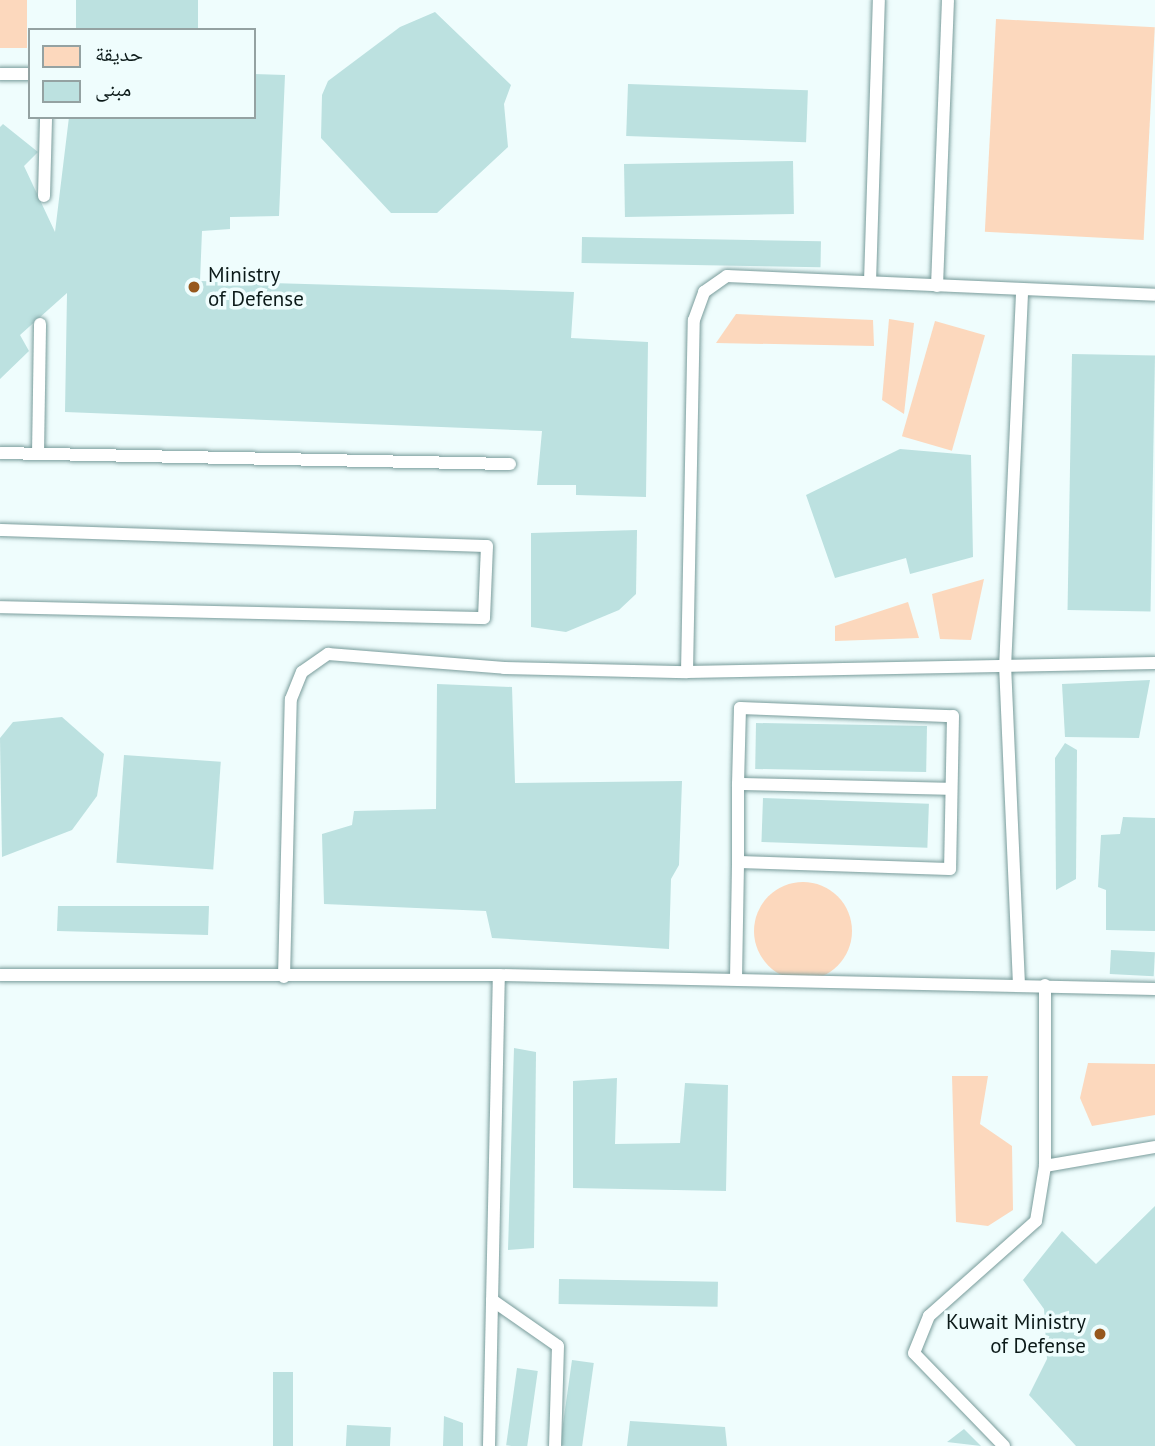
<!DOCTYPE html>
<html>
<head>
<meta charset="utf-8">
<style>
	body { margin:0 }
	#map { position:relative; width:1155px; height:1446px; overflow:hidden; background:#effdfd; font-family:"PT Sans","Noto Naskh Arabic",sans-serif }
	div>[style] { position:absolute }
	[style*='--x'] { left:calc(var(--x)*1px); top:calc(var(--y)*1px); width:calc(var(--w)*1px); rotate:calc(var(--a)*1deg) }
	.green>* { inset:0; background:#fcd8bd; transform-origin:0 0 }
	.round { border-radius:50% }
	.building>* { inset:0; background:#bce1e0; transform-origin:0 0 }
	.roads { filter:drop-shadow(0 0 2px #799c9b) drop-shadow(0 0 2px #799c9b) }
	.service>* { height:12px; margin:-6px; padding:0 6px; transform-origin:6px; border-radius:6px; background:#fff }
	.dots>* { width:19px; height:19px; translate:-50% -50%; box-sizing:border-box; border:4px solid #effdfd; border-radius:50% }
	span { translate:-50% -50%; white-space:nowrap; text-align:center; line-height:1.15; -webkit-text-stroke:7px #effdfd; paint-order:stroke }
	.poi-label { font-size:21px; color:#0c1a19 }
	.left { translate:0 -50%; text-align:left }
	.right { translate:-100% -50%; text-align:right }
	.legend { position:absolute; left:28px; top:28px; width:228px; height:91px; box-sizing:border-box; background:#effdfd; border:2px solid #94a2a2; margin:0; padding:9px 12px; list-style:none; font-size:21px; color:#0c1a19 }
	.legend li { display:flex; align-items:center; gap:14px; height:35px }
	.legend b { width:35px; border:2px solid #94a2a2 }
</style>
</head>
<body>
<div id="map">
	<div class="green">
		<div style="left:0;top:0;width:27px;height:48px"></div>
		<div style="left:996px;top:19px;width:159px;height:213px;rotate:3deg"></div>
		<div style="clip-path:polygon(736px 314px,873px 320px,874px 346px,716px 343px)"></div>
		<div style="clip-path:polygon(889px 319px,914px 323px,904px 414px,882px 400px)"></div>
		<div style="left:935px;top:321px;width:52px;height:120px;rotate:16deg"></div>
		<div style="clip-path:polygon(984px 579px,971px 640px,940px 639px,932px 594px)"></div>
		<div style="clip-path:polygon(908px 602px,919px 638px,835px 641px,835px 626px)"></div>
		<div class="round" style="left:754px;top:882px;width:98px;height:98px"></div>
		<div style="clip-path:polygon(1088px 1063px,1155px 1064px,1155px 1115px,1092px 1126px,1080px 1098px)"></div>
		<div style="clip-path:polygon(952px 1076px,988px 1076px,980px 1124px,1012px 1146px,1013px 1210px,988px 1226px,956px 1222px)"></div>
	</div>
	<div class="building">
		<div style="left:76px;top:0;width:122px;height:30px"></div>
		<div style="clip-path:polygon(435px 12px,511px 85px,504px 104px,508px 147px,437px 213px,391px 213px,321px 138px,322px 95px,328px 81px,400px 27px)"></div>
		<div style="clip-path:polygon(254px 74px,285px 75px,279px 216px,230px 217px,230px 229px,202px 231px,200px 281px,574px 292px,571px 338px,648px 342px,646px 497px,576px 495px,576px 485px,537px 485px,542px 431px,65px 412px,67px 293px,20px 335px,29px 351px,0 379px,0 127px,3px 124px,38px 152px,24px 166px,55px 232px,69px 117px,254px 117px)"></div>
		<div style="left:628px;top:84px;width:180px;height:52px;rotate:2deg"></div>
		<div style="left:793px;top:161px;width:53px;height:169px;rotate:89deg"></div>
		<div style="left:582px;top:237px;width:239px;height:26px;rotate:1deg"></div>
		<div style="left:1072px;top:354px;width:83px;height:256px;rotate:1deg"></div>
		<div style="clip-path:polygon(900px 449px,971px 455px,973px 557px,910px 574px,906px 558px,835px 578px,806px 495px)"></div>
		<div style="clip-path:polygon(637px 530px,636px 594px,619px 610px,566px 632px,531px 627px,531px 533px)"></div>
		<div style="clip-path:polygon(1150px 680px,1139px 738px,1065px 737px,1062px 684px)"></div>
		<div style="clip-path:polygon(437px 684px,512px 687px,515px 783px,682px 781px,679px 865px,671px 879px,669px 949px,492px 938px,486px 911px,324px 904px,322px 834px,352px 825px,354px 811px,436px 809px)"></div>
		<div style="clip-path:polygon(62px 717px,104px 754px,97px 796px,72px 830px,2px 857px,0 738px,13px 722px)"></div>
		<div style="left:756px;top:723px;width:171px;height:46px;rotate:1deg"></div>
		<div style="clip-path:polygon(1065px 743px,1077px 750px,1076px 879px,1056px 890px,1055px 758px)"></div>
		<div style="left:124px;top:755px;width:97px;height:108px;rotate:4deg"></div>
		<div style="left:763px;top:798px;width:166px;height:44px;rotate:2deg"></div>
		<div style="clip-path:polygon(1123px 817px,1155px 818px,1155px 931px,1106px 930px,1106px 890px,1098px 887px,1101px 835px,1120px 834px)"></div>
		<div style="clip-path:polygon(58px 906px,209px 906px,208px 935px,57px 931px)"></div>
		<div style="left:1111px;top:950px;width:44px;height:24px;rotate:3deg"></div>
		<div style="clip-path:polygon(514px 1048px,536px 1052px,534px 1248px,508px 1250px)"></div>
		<div style="clip-path:polygon(617px 1078px,615px 1144px,680px 1143px,685px 1083px,728px 1085px,726px 1191px,573px 1188px,573px 1081px)"></div>
		<div style="clip-path:polygon(1155px 1206px,1155px 1446px,1076px 1446px,1029px 1395px,1047px 1359px,1044px 1309px,1023px 1280px,1062px 1231px,1096px 1264px)"></div>
		<div style="left:559px;top:1279px;width:159px;height:25px;rotate:1deg"></div>
		<div style="left:572px;top:1360px;width:22px;height:86px;rotate:8deg"></div>
		<div style="left:517px;top:1368px;width:21px;height:78px;rotate:8deg"></div>
		<div style="left:273px;top:1372px;width:20px;height:74px"></div>
		<div style="clip-path:polygon(444px 1416px,463px 1423px,463px 1446px,443px 1446px)"></div>
		<div style="clip-path:polygon(630px 1421px,725px 1427px,727px 1446px,627px 1446px)"></div>
		<div style="left:347px;top:1425px;width:44px;height:21px;rotate:3deg"></div>
		<div style="clip-path:polygon(964px 1429px,981px 1446px,947px 1442px)"></div>
	</div>
	<div class="roads">
		<div class="service">
			<div style="--x:0;--y:74;--w:30;--a:0"></div>
			<div style="--x:44;--y:196;--w:79;--a:-88.5"></div>
			<div style="--x:870;--y:282;--w:282;--a:-88.2"></div>
			<div style="--x:937;--y:286;--w:286;--a:-87.8"></div>
			<div style="--x:0;--y:453;--w:510;--a:1.24"></div>
			<div style="--x:38;--y:454;--w:130;--a:-89.1"></div>
			<div style="--x:0;--y:530;--w:487;--a:1.9"></div>
			<div style="--x:487;--y:546;--w:72;--a:92.4"></div>
			<div style="--x:484;--y:618;--w:484;--a:-178.7"></div>
			<div style="--x:687;--y:672;--w:352;--a:-88.9"></div>
			<div style="--x:694;--y:320;--w:30;--a:-70"></div>
			<div style="--x:704;--y:292;--w:28;--a:-35"></div>
			<div style="--x:727;--y:276;--w:428;--a:2.5"></div>
			<div style="--x:738;--y:784;--w:213;--a:1.3"></div>
			<div style="--x:0;--y:975;--w:499;--a:0"></div>
			<div style="--x:499;--y:975;--w:656;--a:1.22"></div>
			<div style="--x:284;--y:977;--w:278;--a:-88.6"></div>
			<div style="--x:291;--y:699;--w:29;--a:-68"></div>
			<div style="--x:302;--y:672;--w:32;--a:-35"></div>
			<div style="--x:328;--y:654;--w:177;--a:4.5"></div>
			<div style="--x:504;--y:668;--w:183;--a:1.3"></div>
			<div style="--x:687;--y:672;--w:468;--a:-1.1"></div>
			<div style="--x:736;--y:979;--w:117;--a:-89"></div>
			<div style="--x:738;--y:862;--w:78;--a:-90"></div>
			<div style="--x:738;--y:784;--w:76;--a:-88.5"></div>
			<div style="--x:740;--y:708;--w:213;--a:2.2"></div>
			<div style="--x:953;--y:716;--w:153;--a:91.1"></div>
			<div style="--x:950;--y:869;--w:212;--a:-178.1"></div>
			<div style="--x:1019;--y:985;--w:317;--a:-92.5"></div>
			<div style="--x:1005;--y:668;--w:376;--a:-87.4"></div>
			<div style="--x:1045;--y:1166;--w:112;--a:-9.8"></div>
			<div style="--x:492;--y:1300;--w:80;--a:34.9"></div>
			<div style="--x:558;--y:1346;--w:100;--a:91.7"></div>
			<div style="--x:489;--y:1446;--w:471;--a:-88.8"></div>
			<div style="--x:1004;--y:1446;--w:129;--a:-134.1"></div>
			<div style="--x:914;--y:1353;--w:40;--a:-68"></div>
			<div style="--x:929;--y:1316;--w:143;--a:-41.6"></div>
			<div style="--x:1036;--y:1221;--w:56;--a:-80.7"></div>
			<div style="--x:1045;--y:1166;--w:181;--a:-90"></div>
		</div>
	</div>
	<div class="dots">
		<div style="left:194px;top:287px;background:#96581d"></div>
		<div style="left:1100px;top:1334px;background:#96581d"></div>
	</div>
	<div class="poi-label">
		<span class="left" style="left:208px;top:287px">Ministry<br>of Defense</span>
		<span class="right" style="left:1086px;top:1334px">Kuwait Ministry<br>of Defense</span>
	</div>
	<ul class="legend">
	<li><b style="height:19px;background:#fcd8bd"></b>حديقة</li>
	<li><b style="height:19px;background:#bce1e0"></b>مبنى</li>
	</ul>
</div>
</body>
</html>
